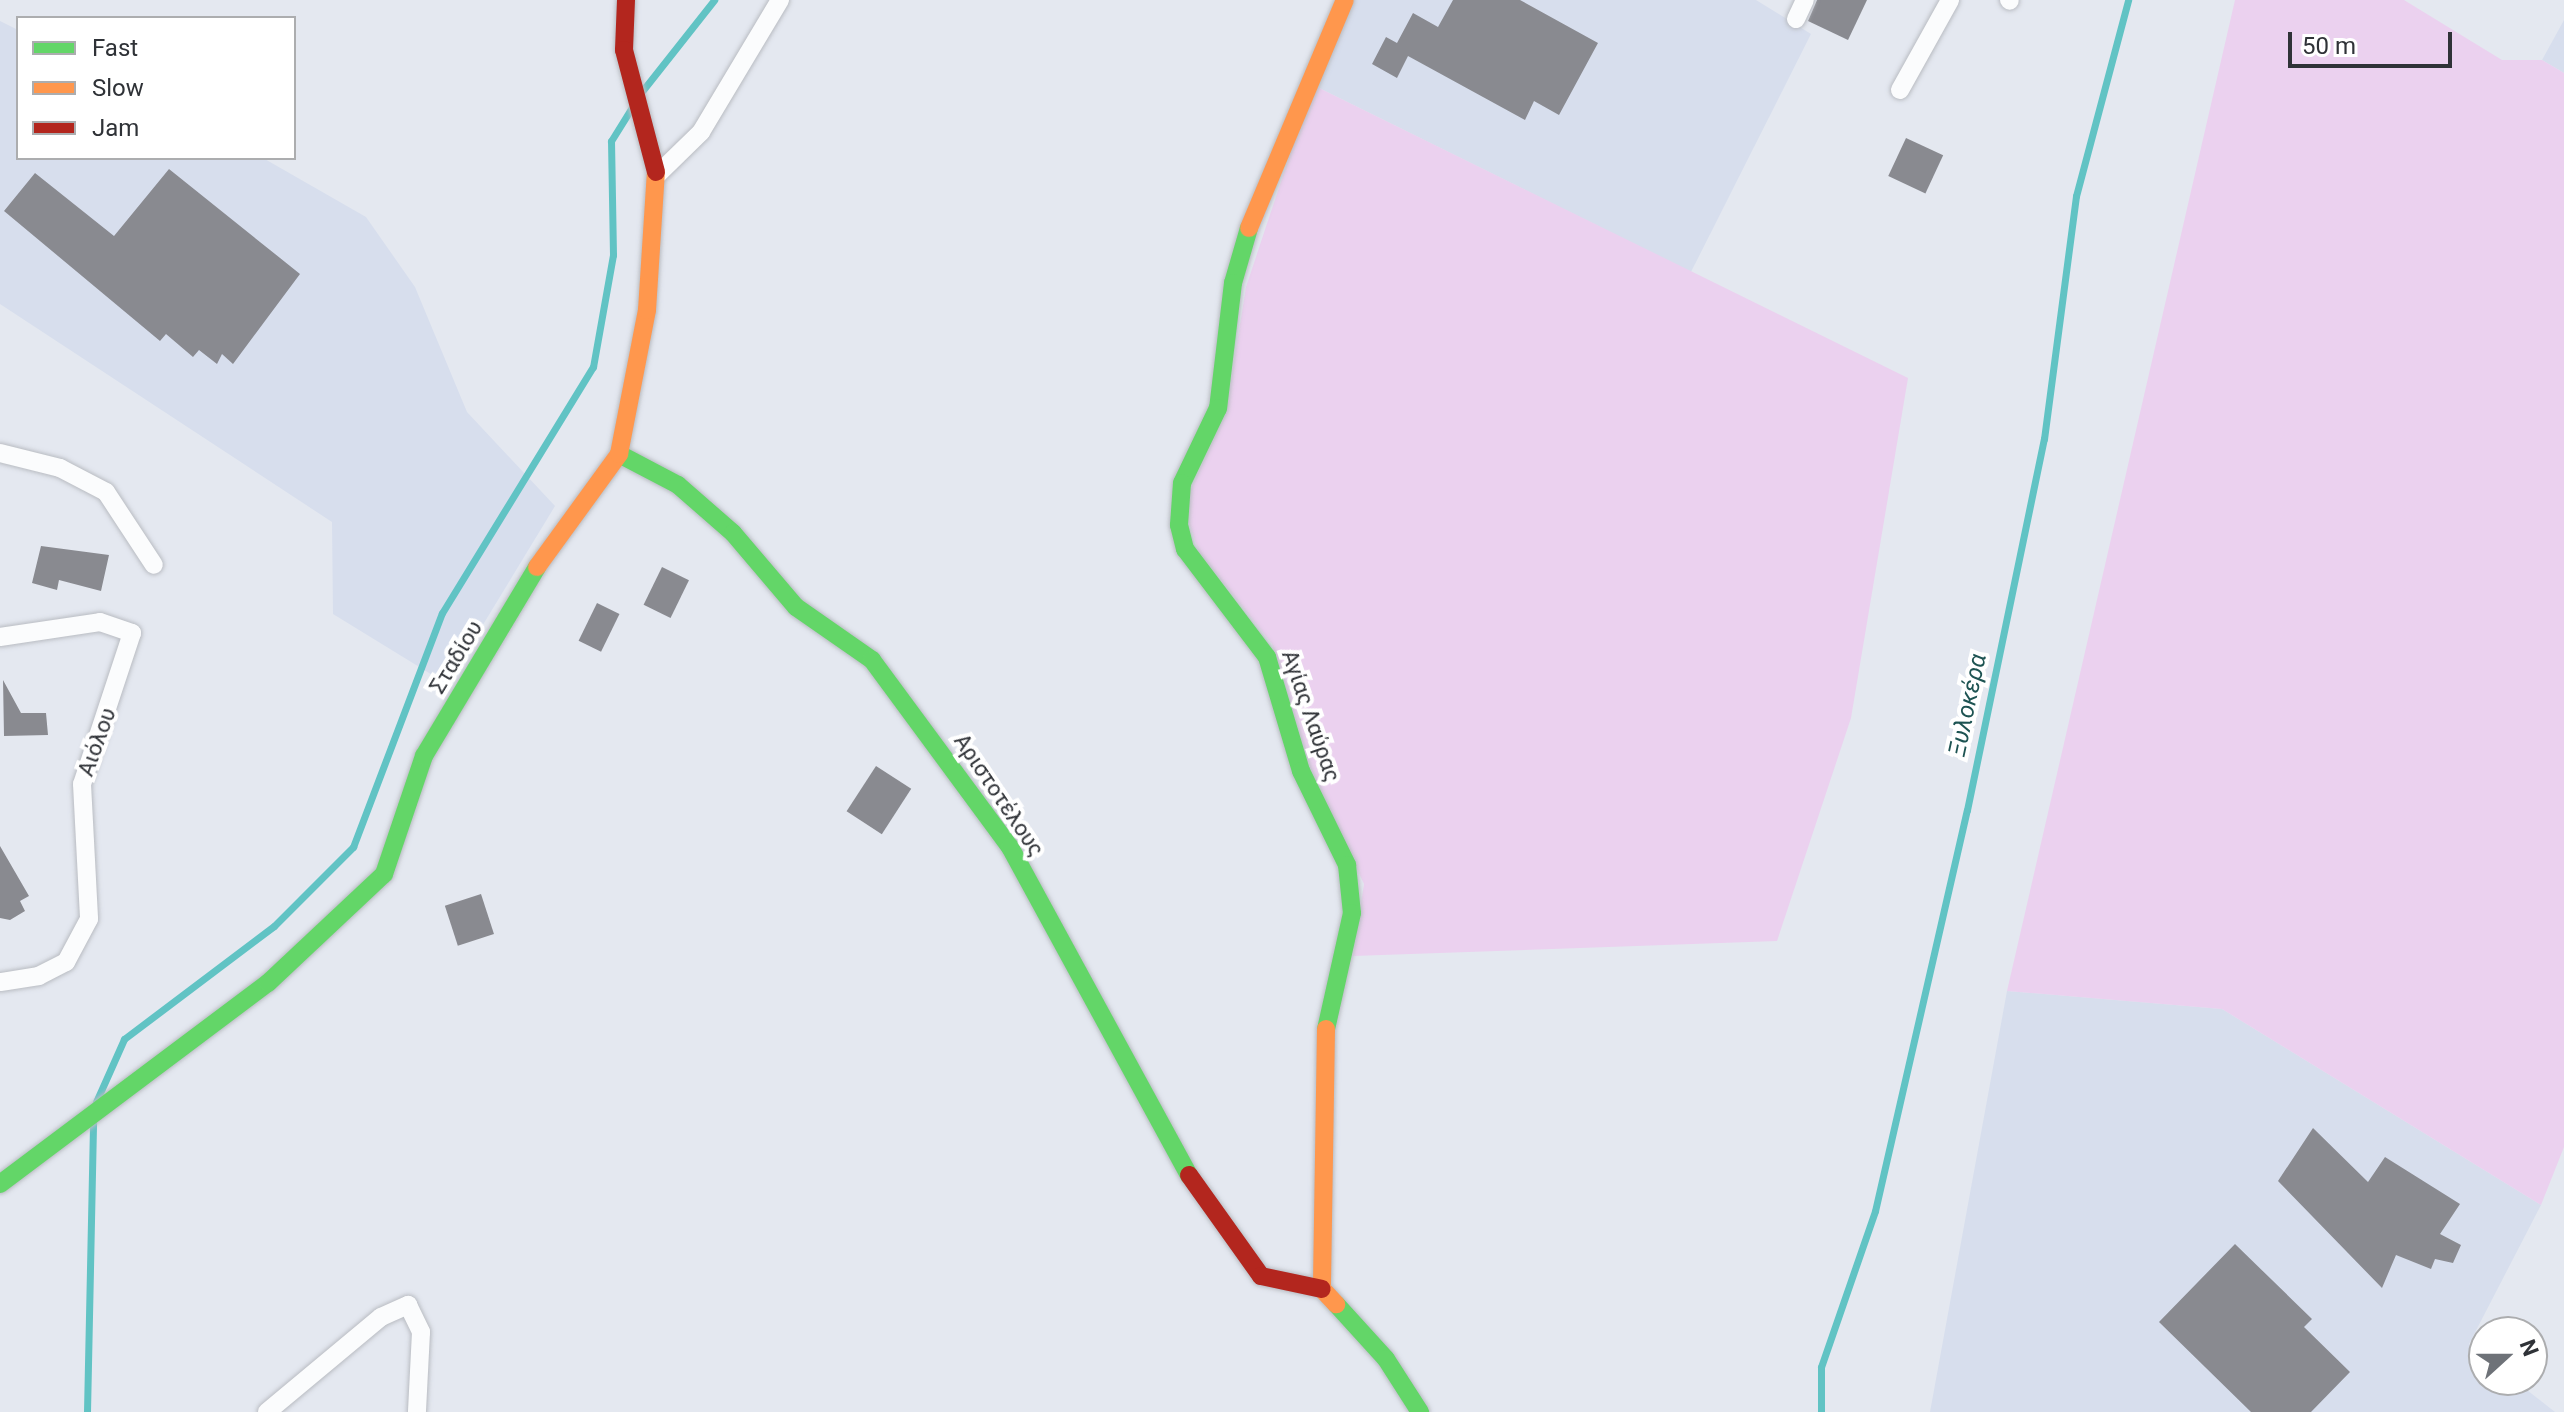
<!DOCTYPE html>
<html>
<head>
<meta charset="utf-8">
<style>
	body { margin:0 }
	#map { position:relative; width:2564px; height:1412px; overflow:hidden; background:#e4e8f0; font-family:Roboto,sans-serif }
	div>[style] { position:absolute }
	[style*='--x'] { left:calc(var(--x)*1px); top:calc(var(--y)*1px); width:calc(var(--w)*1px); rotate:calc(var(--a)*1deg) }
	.built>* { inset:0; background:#d7deed }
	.green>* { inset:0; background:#ebd1ef }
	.stream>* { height:7px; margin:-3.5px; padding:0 3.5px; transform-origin:3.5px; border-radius:3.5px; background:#61c3c4 }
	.building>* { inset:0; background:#898a90; transform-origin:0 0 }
	.roads { filter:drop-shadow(0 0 2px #b9bcc2) drop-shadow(0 0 2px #b9bcc2) }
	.street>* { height:18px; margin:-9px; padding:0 9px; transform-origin:9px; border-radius:9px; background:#fbfcfd }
	.fast>* { height:18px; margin:-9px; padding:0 9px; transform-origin:9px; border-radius:9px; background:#63d668 }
	.slow>* { height:18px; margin:-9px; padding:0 9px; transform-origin:9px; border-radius:9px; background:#ff974d }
	.jam>* { height:18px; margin:-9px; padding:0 9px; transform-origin:9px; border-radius:9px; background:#b3261e }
	span { translate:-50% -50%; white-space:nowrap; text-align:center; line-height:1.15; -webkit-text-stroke:8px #fff; paint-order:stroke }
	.street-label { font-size:22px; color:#2f3237 }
	.water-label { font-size:24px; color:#1d5352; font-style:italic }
	.legend { position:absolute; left:16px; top:16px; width:280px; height:144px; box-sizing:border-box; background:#fff; border:2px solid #acadaf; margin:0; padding:10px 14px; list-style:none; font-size:24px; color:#2f3237 }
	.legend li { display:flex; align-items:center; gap:16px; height:40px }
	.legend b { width:40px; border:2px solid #acadaf }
	.north { position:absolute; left:2468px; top:1316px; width:80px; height:80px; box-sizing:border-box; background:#fff; border:2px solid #acadaf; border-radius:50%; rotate:69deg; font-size:22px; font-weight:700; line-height:32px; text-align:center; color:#2f3237 }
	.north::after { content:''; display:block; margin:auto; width:28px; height:36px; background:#6e7278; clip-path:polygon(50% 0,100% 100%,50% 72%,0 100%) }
	.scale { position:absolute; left:2288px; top:32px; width:164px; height:36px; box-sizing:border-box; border:4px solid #2f3237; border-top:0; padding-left:10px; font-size:24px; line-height:28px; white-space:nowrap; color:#2f3237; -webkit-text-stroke:6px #fff; paint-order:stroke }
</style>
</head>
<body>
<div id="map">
	<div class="built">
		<div style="clip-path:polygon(1351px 0,1756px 0,1811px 34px,1691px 272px,1313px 85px)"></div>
		<div style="clip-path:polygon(2564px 20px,2564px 73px,2542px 60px)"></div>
		<div style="clip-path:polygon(0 21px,18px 30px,18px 158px,263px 158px,366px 217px,415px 287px,467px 412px,555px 506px,447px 684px,333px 614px,332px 522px,0 304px)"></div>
		<div style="clip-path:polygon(2007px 991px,2222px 1009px,2541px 1205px,2469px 1344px,2484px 1356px,2484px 1380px,2514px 1380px,2555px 1412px,1930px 1412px)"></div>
	</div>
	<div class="green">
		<div style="clip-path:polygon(2235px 0,2404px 0,2502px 60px,2542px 60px,2564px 73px,2564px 1147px,2541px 1205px,2222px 1009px,2007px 991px)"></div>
		<div style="clip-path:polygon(1313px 85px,1908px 378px,1851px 718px,1777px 941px,1353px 956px,1364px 884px,1310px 767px,1272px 644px,1199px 552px,1189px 523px,1190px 491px,1226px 412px,1246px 287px)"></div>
	</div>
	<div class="stream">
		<div style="--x:643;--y:90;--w:115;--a:-51.7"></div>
		<div style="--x:96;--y:1102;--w:69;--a:-66"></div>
		<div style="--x:124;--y:1039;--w:188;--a:-37"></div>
		<div style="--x:274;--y:926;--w:112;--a:-45"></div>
		<div style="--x:353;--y:847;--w:250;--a:-69.2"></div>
		<div style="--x:442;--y:613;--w:289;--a:-58.5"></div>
		<div style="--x:593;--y:367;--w:114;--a:-79.9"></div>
		<div style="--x:613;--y:255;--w:114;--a:-91"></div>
		<div style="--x:611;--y:141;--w:44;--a:-58.1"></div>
		<div style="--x:87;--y:1412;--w:290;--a:-88.8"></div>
		<div style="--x:1821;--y:1412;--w:45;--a:-90"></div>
		<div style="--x:1821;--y:1367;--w:165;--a:-70.9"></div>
		<div style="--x:1875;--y:1211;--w:411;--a:-77.1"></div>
		<div style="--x:1967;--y:810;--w:379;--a:-78.3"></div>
		<div style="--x:2044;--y:439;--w:245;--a:-82.5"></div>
		<div style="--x:2076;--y:196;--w:203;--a:-75.1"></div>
	</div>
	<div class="building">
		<div style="clip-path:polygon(1453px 0,1520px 0,1598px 43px,1559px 115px,1534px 101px,1525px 120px,1408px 56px,1397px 78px,1372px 64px,1386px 37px,1397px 43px,1413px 13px,1438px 27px)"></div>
		<div style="clip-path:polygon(1817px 0,1867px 0,1848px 40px,1808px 21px)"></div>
		<div style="left:1906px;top:138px;width:41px;height:42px;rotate:25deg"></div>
		<div style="clip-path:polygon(169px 169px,300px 274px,233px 364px,222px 354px,217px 364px,199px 350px,193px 357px,166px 334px,160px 341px,4px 211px,35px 173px,114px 236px)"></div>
		<div style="clip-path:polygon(41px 546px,109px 555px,101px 591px,59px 580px,57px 590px,32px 583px)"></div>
		<div style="left:662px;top:567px;width:30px;height:42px;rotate:26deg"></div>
		<div style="left:597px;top:603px;width:25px;height:42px;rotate:26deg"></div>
		<div style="clip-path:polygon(3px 680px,21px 713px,46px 713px,48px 735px,4px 736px)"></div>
		<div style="left:876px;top:766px;width:42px;height:54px;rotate:33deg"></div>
		<div style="clip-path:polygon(0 846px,29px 896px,20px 901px,25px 911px,10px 920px,0 918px)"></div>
		<div style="left:481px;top:894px;width:42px;height:38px;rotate:72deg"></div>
		<div style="clip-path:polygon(2313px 1128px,2368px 1182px,2385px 1157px,2460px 1204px,2440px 1234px,2461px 1245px,2453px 1263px,2435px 1259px,2431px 1269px,2396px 1255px,2382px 1288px,2278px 1181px)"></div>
		<div style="clip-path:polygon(2235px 1244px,2312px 1319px,2304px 1327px,2350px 1372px,2311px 1412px,2251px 1412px,2159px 1322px)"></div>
	</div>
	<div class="roads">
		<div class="street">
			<div style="--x:2009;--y:0;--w:1;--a:45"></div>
			<div style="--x:1796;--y:19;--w:21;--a:-65"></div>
			<div style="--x:1900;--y:90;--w:103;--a:-60.9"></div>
			<div style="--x:658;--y:174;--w:60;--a:-44.3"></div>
			<div style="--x:701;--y:132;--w:154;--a:-59.1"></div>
			<div style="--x:0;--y:453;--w:62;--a:14"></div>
			<div style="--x:60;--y:468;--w:52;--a:27.6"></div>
			<div style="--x:106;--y:492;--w:87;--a:56.7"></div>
			<div style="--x:0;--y:637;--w:101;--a:-8.5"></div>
			<div style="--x:100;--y:622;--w:34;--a:19"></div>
			<div style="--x:132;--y:633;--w:159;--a:108.3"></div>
			<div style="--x:82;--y:784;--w:135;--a:87"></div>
			<div style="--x:89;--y:919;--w:49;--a:118.1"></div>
			<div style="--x:66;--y:962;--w:30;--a:153"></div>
			<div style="--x:39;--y:976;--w:39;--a:171"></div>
			<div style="--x:267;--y:1412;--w:148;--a:-39.8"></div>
			<div style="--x:381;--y:1317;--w:30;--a:-24"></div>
			<div style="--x:408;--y:1305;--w:30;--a:64"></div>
			<div style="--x:421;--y:1332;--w:80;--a:92.9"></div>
		</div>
		<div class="fast">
			<div style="--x:1249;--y:228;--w:57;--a:106.2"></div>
			<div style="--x:1233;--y:283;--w:126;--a:96.8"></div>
			<div style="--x:1218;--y:408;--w:83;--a:115.6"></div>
			<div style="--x:1182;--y:483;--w:42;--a:94.1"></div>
			<div style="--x:1179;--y:525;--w:25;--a:76"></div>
			<div style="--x:1185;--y:549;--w:136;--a:52.8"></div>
			<div style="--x:1267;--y:657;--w:119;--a:73.4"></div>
			<div style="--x:1301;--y:771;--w:105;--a:63.9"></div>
			<div style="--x:1347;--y:865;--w:48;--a:84.1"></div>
			<div style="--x:1352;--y:913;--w:119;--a:102.6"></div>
			<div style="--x:619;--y:454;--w:67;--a:27.7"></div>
			<div style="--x:678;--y:485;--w:73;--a:41.1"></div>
			<div style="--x:733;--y:533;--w:97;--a:49.6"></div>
			<div style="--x:796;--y:607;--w:93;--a:34.9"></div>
			<div style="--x:872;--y:660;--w:232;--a:53.6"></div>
			<div style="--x:1010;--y:847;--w:374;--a:61.4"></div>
			<div style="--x:0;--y:1184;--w:335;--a:-36.9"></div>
			<div style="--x:268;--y:983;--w:159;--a:-43.2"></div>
			<div style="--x:384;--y:874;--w:125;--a:-71.3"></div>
			<div style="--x:424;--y:756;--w:220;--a:-59.1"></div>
			<div style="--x:1336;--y:1304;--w:74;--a:47.7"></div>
			<div style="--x:1386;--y:1359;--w:63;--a:57.3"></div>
		</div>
		<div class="slow">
			<div style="--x:1249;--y:228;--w:247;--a:-67.2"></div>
			<div style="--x:537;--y:567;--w:140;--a:-54"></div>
			<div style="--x:619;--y:454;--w:147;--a:-79"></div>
			<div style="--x:647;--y:310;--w:138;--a:-86.3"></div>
			<div style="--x:1326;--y:1029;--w:260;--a:90.9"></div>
			<div style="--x:1322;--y:1289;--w:21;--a:47"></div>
		</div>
		<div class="jam">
			<div style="--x:626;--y:0;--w:50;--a:92.3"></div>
			<div style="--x:624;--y:50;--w:126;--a:75.3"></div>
			<div style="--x:1189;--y:1175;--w:124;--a:54.5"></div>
			<div style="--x:1261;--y:1276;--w:62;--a:12"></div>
		</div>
	</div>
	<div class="street-label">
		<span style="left:456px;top:657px;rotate:-59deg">Σταδίου</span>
		<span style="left:1311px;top:716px;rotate:71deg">Αγίας Λαύρας</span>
		<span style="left:97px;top:742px;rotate:-70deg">Αιόλου</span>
		<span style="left:999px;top:795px;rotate:56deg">Αριστοτέλους</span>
	</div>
	<div class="water-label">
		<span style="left:1968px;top:705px;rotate:-78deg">Ξυλοκέρα</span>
	</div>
	<ul class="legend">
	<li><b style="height:10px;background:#63d668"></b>Fast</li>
	<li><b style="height:10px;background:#ff974d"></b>Slow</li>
	<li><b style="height:10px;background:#b3261e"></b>Jam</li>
	</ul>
	<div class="north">N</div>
	<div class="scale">50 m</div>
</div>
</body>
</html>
